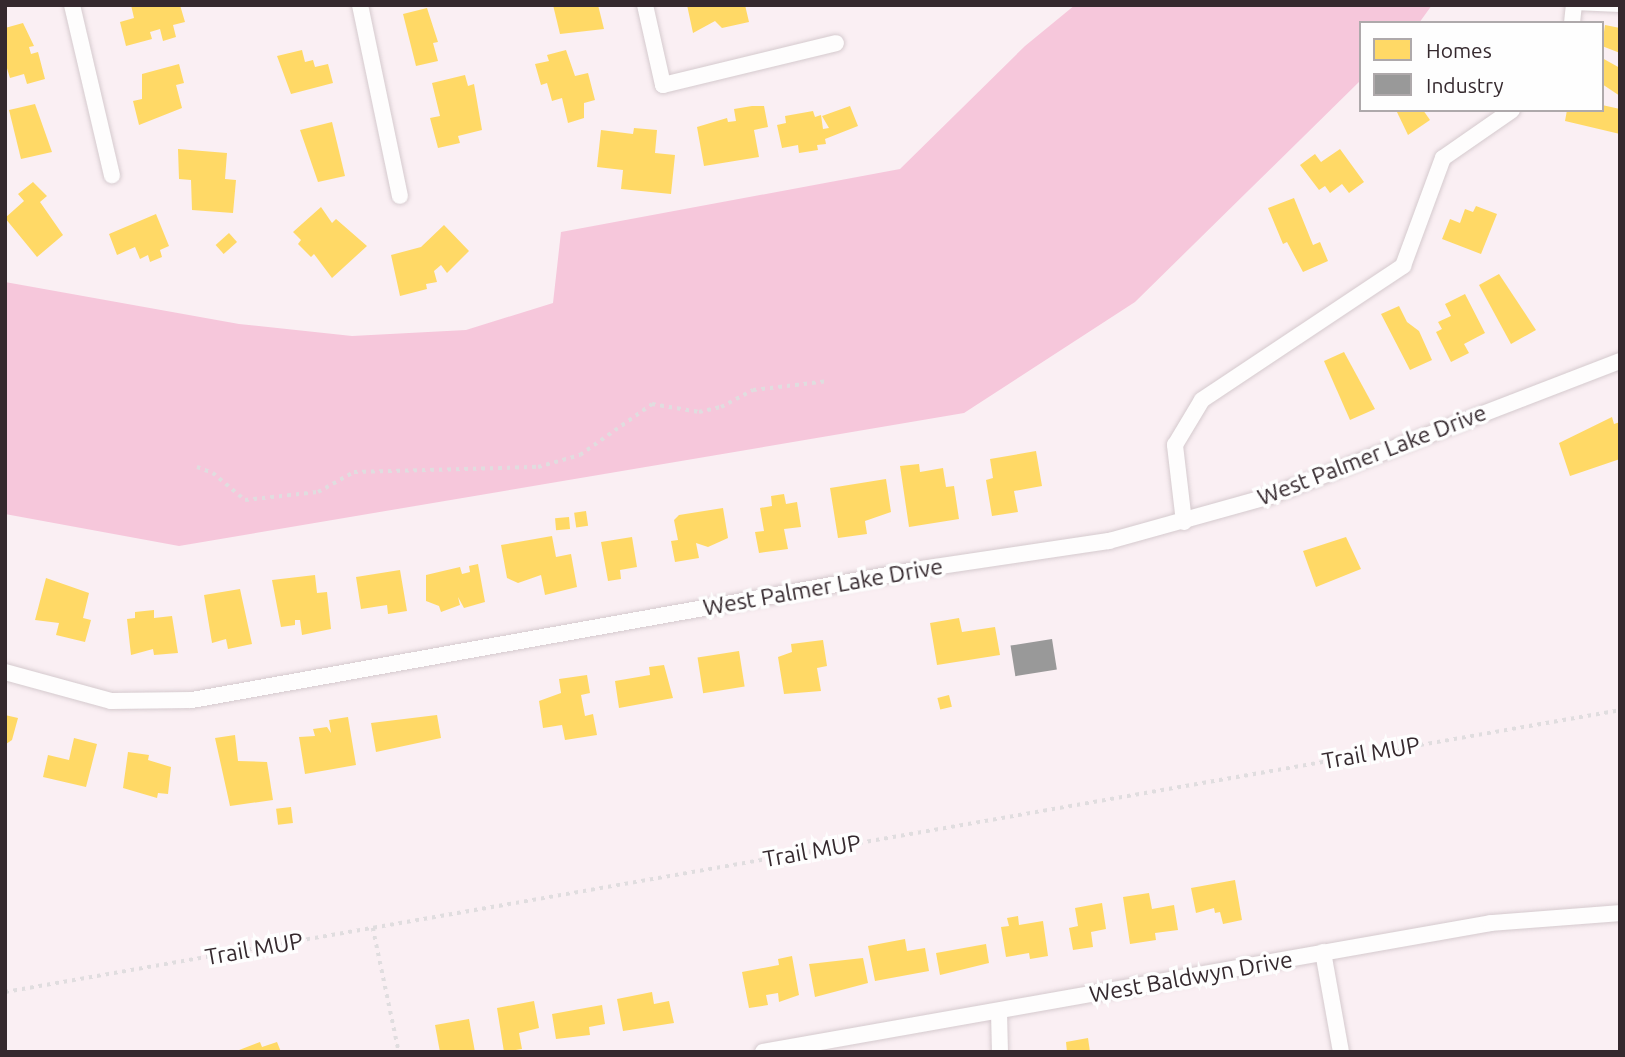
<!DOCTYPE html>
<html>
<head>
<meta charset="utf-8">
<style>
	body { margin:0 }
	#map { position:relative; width:1625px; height:1057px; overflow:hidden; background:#faeff3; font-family:Ubuntu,sans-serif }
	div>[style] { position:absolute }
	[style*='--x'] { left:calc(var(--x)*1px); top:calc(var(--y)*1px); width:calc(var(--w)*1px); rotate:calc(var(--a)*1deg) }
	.green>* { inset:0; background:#f6c7db }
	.homes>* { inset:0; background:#ffd966; transform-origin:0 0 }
	.industry>* { inset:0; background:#999; transform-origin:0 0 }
	.path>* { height:3.5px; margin-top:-1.75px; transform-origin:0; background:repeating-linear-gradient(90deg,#e0dddf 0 3.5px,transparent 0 8.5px) }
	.roads { filter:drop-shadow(0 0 2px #d5cace) drop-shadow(0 0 2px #d5cace) }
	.service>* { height:8px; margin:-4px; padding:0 4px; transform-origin:4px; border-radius:4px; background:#fefdfd }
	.minor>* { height:16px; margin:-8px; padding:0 8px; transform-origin:8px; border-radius:8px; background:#fefdfd }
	span { translate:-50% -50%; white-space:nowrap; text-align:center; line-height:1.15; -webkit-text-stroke:7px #fefefe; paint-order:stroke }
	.street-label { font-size:23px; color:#35292e }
	.frame { position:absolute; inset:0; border:7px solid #35292e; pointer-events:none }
	.legend { position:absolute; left:1359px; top:21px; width:245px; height:91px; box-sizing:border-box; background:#fefefe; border:2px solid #aea9ab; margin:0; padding:9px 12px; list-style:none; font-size:21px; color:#35292e }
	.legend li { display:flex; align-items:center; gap:14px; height:35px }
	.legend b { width:35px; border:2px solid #aea9ab }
</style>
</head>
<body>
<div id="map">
	<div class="green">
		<div style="clip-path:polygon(1075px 5px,1432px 5px,1419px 23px,1361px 23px,1361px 80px,1249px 190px,1135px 302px,964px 413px,179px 546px,5px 514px,5px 282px,239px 324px,352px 336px,466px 330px,553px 303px,561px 232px,900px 169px,1025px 46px)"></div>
	</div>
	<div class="homes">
		<div style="clip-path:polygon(131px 5px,180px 5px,185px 22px,173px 25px,176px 37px,163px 41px,160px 29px,150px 32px,152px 39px,126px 46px,120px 22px,134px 18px)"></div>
		<div style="clip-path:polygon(553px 5px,598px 5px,604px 29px,560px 34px)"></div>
		<div style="clip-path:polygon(687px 5px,745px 5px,749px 22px,722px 28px,715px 21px,693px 33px)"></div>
		<div style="clip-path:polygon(427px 8px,438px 42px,433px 43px,438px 61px,416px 66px,403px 14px)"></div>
		<div style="clip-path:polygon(23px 23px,34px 46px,29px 47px,31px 54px,38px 52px,45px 79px,27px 84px,24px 74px,10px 78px,5px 62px,5px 28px)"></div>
		<div style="clip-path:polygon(1605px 25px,1620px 28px,1620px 53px,1602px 46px)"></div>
		<div style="clip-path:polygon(302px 50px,305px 62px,313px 60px,315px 67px,328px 64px,333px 83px,291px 94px,277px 56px)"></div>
		<div style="clip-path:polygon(566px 50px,575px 76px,588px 73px,595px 100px,584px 103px,584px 118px,568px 123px,562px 98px,552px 101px,547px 83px,541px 85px,535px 64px,549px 61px,547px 55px)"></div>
		<div style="clip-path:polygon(1602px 58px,1620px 68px,1620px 96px,1602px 84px)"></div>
		<div style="clip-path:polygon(179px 64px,184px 83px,176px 85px,182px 108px,139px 125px,133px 101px,142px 99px,142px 74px)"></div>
		<div style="clip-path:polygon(465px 75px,468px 86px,474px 84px,482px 130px,458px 136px,460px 143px,438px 148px,430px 118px,440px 116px,432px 83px)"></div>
		<div style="clip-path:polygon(35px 104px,52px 152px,21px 159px,9px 110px)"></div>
		<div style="clip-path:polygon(1602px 105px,1620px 109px,1620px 134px,1565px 121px,1567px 110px,1597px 112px)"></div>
		<div style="clip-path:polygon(752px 106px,764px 106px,768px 127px,754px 130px,759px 157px,704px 166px,697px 127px,727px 118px,728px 122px,736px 121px,734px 109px)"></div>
		<div style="clip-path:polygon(850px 106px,858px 126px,825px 139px,826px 144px,817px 145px,818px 150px,799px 153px,798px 145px,782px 148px,777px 125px,786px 123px,785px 116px,813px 111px,815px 117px,821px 115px,823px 129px,829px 128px,822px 116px)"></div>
		<div style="clip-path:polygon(1396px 110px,1423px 110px,1430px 120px,1408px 135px)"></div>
		<div style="clip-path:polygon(332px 122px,345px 176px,318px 182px,300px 130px)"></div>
		<div style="clip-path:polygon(634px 128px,657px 130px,655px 153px,675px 155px,671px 194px,621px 189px,623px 170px,597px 167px,601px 130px,633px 134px)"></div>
		<div style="clip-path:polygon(178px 149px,227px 153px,225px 179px,236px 180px,233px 213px,192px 210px,191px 180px,179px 179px)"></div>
		<div style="clip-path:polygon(1340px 149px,1364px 182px,1349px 193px,1342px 184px,1330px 193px,1325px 186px,1319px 190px,1300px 165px,1315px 154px,1321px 162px)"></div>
		<div style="clip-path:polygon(33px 182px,47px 196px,40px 202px,63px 235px,37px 257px,5px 218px,24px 201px,18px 194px)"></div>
		<div style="clip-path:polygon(1294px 198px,1313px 245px,1320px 242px,1328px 261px,1303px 272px,1287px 242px,1283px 244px,1268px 208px)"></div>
		<div style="clip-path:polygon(1476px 206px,1497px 214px,1481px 254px,1442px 239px,1450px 219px,1460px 223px,1465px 209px,1473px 212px)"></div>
		<div style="clip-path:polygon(321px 207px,332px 223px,336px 219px,367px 246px,332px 278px,314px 254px,311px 257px,298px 244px,301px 240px,293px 232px)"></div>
		<div style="clip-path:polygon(156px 214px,169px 246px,160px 250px,162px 257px,150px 262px,148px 255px,140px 259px,135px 247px,117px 255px,109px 234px)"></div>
		<div style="clip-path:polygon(444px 225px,469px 251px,447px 273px,441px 265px,434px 271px,437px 282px,426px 284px,427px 289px,400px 296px,391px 255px,421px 247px)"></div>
		<div style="left:229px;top:233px;width:12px;height:18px;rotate:48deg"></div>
		<div style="clip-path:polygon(1499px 274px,1536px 330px,1511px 344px,1479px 285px)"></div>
		<div style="clip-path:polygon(1465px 294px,1485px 333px,1464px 344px,1469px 353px,1451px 362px,1436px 332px,1442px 329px,1438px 322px,1451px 316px,1445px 304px)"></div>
		<div style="clip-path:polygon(1399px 306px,1407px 322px,1419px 331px,1432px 360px,1410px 370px,1381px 314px)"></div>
		<div style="clip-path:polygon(1344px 352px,1375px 409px,1350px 420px,1324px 361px)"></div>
		<div style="clip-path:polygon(1612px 417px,1614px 424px,1620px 422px,1620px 459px,1570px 476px,1559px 443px)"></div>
		<div style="clip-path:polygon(1036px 451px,1042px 486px,1014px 491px,1018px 512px,992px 516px,986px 480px,993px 478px,990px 459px)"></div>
		<div style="clip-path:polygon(919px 464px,920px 472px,943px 468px,946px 487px,954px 486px,959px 519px,909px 527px,900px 466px)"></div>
		<div style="clip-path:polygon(886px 479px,891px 512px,865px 521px,867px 534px,838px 538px,830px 488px)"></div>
		<div style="clip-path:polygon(784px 494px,786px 504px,797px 502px,801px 527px,784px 529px,788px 549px,759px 553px,755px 532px,764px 531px,760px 508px,772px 506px,771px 496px)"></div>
		<div style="clip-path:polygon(723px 508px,728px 538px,708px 547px,696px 543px,699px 558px,675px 562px,671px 541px,678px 540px,674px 520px,679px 515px)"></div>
		<div style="left:586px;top:511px;width:15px;height:12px;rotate:82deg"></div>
		<div style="left:569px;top:517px;width:12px;height:14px;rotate:85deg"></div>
		<div style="clip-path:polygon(552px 536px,556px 557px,571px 554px,577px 587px,545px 595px,541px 575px,518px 583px,507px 578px,501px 545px)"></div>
		<div style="clip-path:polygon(632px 537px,637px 567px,620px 570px,621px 579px,608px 581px,601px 542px)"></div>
		<div style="clip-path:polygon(1346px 537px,1361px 569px,1316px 587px,1303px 551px)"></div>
		<div style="clip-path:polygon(478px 564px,485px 602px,464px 608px,458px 597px,460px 605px,441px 612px,439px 606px,426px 601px,426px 575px,460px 567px,462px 574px,470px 572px,469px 566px)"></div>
		<div style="clip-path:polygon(400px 570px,407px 611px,388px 614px,387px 605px,361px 609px,356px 577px)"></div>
		<div style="clip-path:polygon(315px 575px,317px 593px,327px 592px,331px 629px,302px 635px,300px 620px,295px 620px,295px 625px,281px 627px,272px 580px)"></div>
		<div style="clip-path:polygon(46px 578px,89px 593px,83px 618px,91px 620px,85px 642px,56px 635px,59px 623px,35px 620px)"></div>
		<div style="clip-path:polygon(240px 589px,252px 644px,228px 649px,226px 639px,212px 643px,204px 595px)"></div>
		<div style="clip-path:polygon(154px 610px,154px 618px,172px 616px,178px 653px,154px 655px,153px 649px,131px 655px,127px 619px,135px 618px,135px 612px)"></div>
		<div style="clip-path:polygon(959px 618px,962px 632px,995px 627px,1000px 655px,937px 665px,930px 623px)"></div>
		<div style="clip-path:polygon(823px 640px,827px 666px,817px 668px,821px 691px,784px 694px,778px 657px,792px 652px,791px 644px)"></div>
		<div style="left:739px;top:651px;width:36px;height:42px;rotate:81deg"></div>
		<div style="clip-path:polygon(664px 665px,673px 698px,619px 708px,615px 681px,650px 675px,649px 667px)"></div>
		<div style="clip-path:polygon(587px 675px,590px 693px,581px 695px,585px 716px,593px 714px,597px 735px,565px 740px,562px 725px,543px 728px,539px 701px,561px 693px,559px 679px)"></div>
		<div style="left:949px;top:695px;width:12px;height:12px;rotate:76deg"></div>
		<div style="clip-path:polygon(5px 715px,18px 718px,12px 740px,6px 744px)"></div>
		<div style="clip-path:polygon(437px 715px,441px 738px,376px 752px,371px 723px)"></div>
		<div style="clip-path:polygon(348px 717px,356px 765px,305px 774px,299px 737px,315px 736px,313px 729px,327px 727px,331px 733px,329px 720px)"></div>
		<div style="clip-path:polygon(235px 735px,238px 761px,267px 762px,273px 800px,230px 806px,215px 738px)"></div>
		<div style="clip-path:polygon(74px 738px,97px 744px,86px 787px,43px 777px,48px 755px,69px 760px)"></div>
		<div style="clip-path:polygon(128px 752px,149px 755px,148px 760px,171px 767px,168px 794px,158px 793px,157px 798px,123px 788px)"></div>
		<div style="left:291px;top:807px;width:16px;height:15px;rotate:83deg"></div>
		<div style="clip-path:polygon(1235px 880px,1242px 920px,1223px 924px,1220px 912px,1215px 913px,1214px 908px,1196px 913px,1191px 888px)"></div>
		<div style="clip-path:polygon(1149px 893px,1152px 909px,1174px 905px,1178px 930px,1155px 933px,1156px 940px,1130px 944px,1123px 897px)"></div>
		<div style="clip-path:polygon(1102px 903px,1106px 929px,1091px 932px,1093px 947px,1073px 950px,1069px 928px,1078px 926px,1075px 908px)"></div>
		<div style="clip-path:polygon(1018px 916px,1019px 925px,1043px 921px,1048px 956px,1030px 959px,1029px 953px,1006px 957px,1001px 927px,1009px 926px,1007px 918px)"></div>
		<div style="clip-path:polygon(905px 939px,907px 951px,925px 948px,929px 971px,875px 981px,868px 946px)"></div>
		<div style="clip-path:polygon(986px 944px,989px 963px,940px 975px,936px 953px)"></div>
		<div style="clip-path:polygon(792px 956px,799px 995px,779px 1002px,778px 993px,766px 995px,768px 1005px,749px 1008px,742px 972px,779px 965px,778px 959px)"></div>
		<div style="clip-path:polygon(863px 958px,868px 983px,815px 997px,809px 964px)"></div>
		<div style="clip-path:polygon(652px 992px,654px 1004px,669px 1001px,674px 1023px,623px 1031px,617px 999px)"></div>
		<div style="clip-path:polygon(534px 1001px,539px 1028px,519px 1033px,522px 1049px,504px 1052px,497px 1008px)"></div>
		<div style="clip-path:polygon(602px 1005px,605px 1024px,589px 1027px,590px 1035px,556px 1039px,552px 1014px)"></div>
		<div style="clip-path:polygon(469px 1019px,475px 1052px,440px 1052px,435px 1025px)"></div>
		<div style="clip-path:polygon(1088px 1038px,1090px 1052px,1067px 1052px,1066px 1042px)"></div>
		<div style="clip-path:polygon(260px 1042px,262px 1047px,277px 1042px,281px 1052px,234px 1052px)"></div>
	</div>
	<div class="industry">
		<div style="left:1052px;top:639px;width:31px;height:42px;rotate:81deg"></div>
	</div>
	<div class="path">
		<div style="--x:197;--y:467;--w:17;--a:21"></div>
		<div style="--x:213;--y:473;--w:42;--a:40.2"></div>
		<div style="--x:245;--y:500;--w:73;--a:-6.3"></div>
		<div style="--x:318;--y:492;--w:41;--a:-29.1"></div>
		<div style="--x:354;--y:472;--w:184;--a:-1.6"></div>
		<div style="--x:538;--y:467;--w:44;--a:-15.9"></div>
		<div style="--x:580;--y:455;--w:88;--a:-35.3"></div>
		<div style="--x:652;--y:404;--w:48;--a:9.7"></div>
		<div style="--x:699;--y:412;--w:23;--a:-13"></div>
		<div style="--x:721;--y:407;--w:36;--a:-28"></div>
		<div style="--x:753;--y:390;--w:76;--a:-6.8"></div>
		<div style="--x:373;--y:928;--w:127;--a:78.2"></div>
		<div style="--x:5;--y:992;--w:1639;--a:-9.9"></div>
	</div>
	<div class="roads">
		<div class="service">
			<div style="--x:1574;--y:6;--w:46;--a:2.5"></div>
		</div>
		<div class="minor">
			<div style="--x:72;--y:5;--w:175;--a:76.8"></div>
			<div style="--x:360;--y:5;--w:195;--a:78.2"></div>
			<div style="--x:645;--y:5;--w:82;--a:77.3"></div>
			<div style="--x:663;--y:85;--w:178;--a:-13.6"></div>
			<div style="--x:1572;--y:23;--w:18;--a:-84"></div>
			<div style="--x:1184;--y:522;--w:78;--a:-96.7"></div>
			<div style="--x:1175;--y:445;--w:52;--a:-59"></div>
			<div style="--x:1202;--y:400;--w:242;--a:-33.7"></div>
			<div style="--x:1403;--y:266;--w:115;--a:-69.7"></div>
			<div style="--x:1443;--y:158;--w:84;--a:-34.8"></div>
			<div style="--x:5;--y:672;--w:110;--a:15.3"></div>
			<div style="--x:111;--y:701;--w:81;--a:-0.7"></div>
			<div style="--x:192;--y:700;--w:741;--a:-10.19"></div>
			<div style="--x:921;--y:569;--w:190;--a:-8.5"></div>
			<div style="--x:1109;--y:541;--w:167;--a:-15.6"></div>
			<div style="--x:1270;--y:496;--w:375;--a:-21.1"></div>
			<div style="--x:1323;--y:952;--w:102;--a:79.8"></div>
			<div style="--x:999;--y:1012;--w:40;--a:88.6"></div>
			<div style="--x:763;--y:1052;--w:739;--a:-10.05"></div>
			<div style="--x:1491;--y:923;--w:129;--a:-4.4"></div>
		</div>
	</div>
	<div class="street-label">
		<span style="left:1372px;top:455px;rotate:-21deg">West Palmer Lake Drive</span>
		<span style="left:823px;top:587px;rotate:-10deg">West Palmer Lake Drive</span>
		<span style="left:1371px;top:753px;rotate:-10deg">Trail MUP</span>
		<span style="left:812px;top:851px;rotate:-10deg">Trail MUP</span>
		<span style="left:254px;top:949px;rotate:-10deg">Trail MUP</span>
		<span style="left:1191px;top:977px;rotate:-10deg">West Baldwyn Drive</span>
	</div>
	<div class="frame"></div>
	<ul class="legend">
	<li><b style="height:19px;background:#ffd966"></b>Homes</li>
	<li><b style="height:19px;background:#999"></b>Industry</li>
	</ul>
</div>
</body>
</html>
